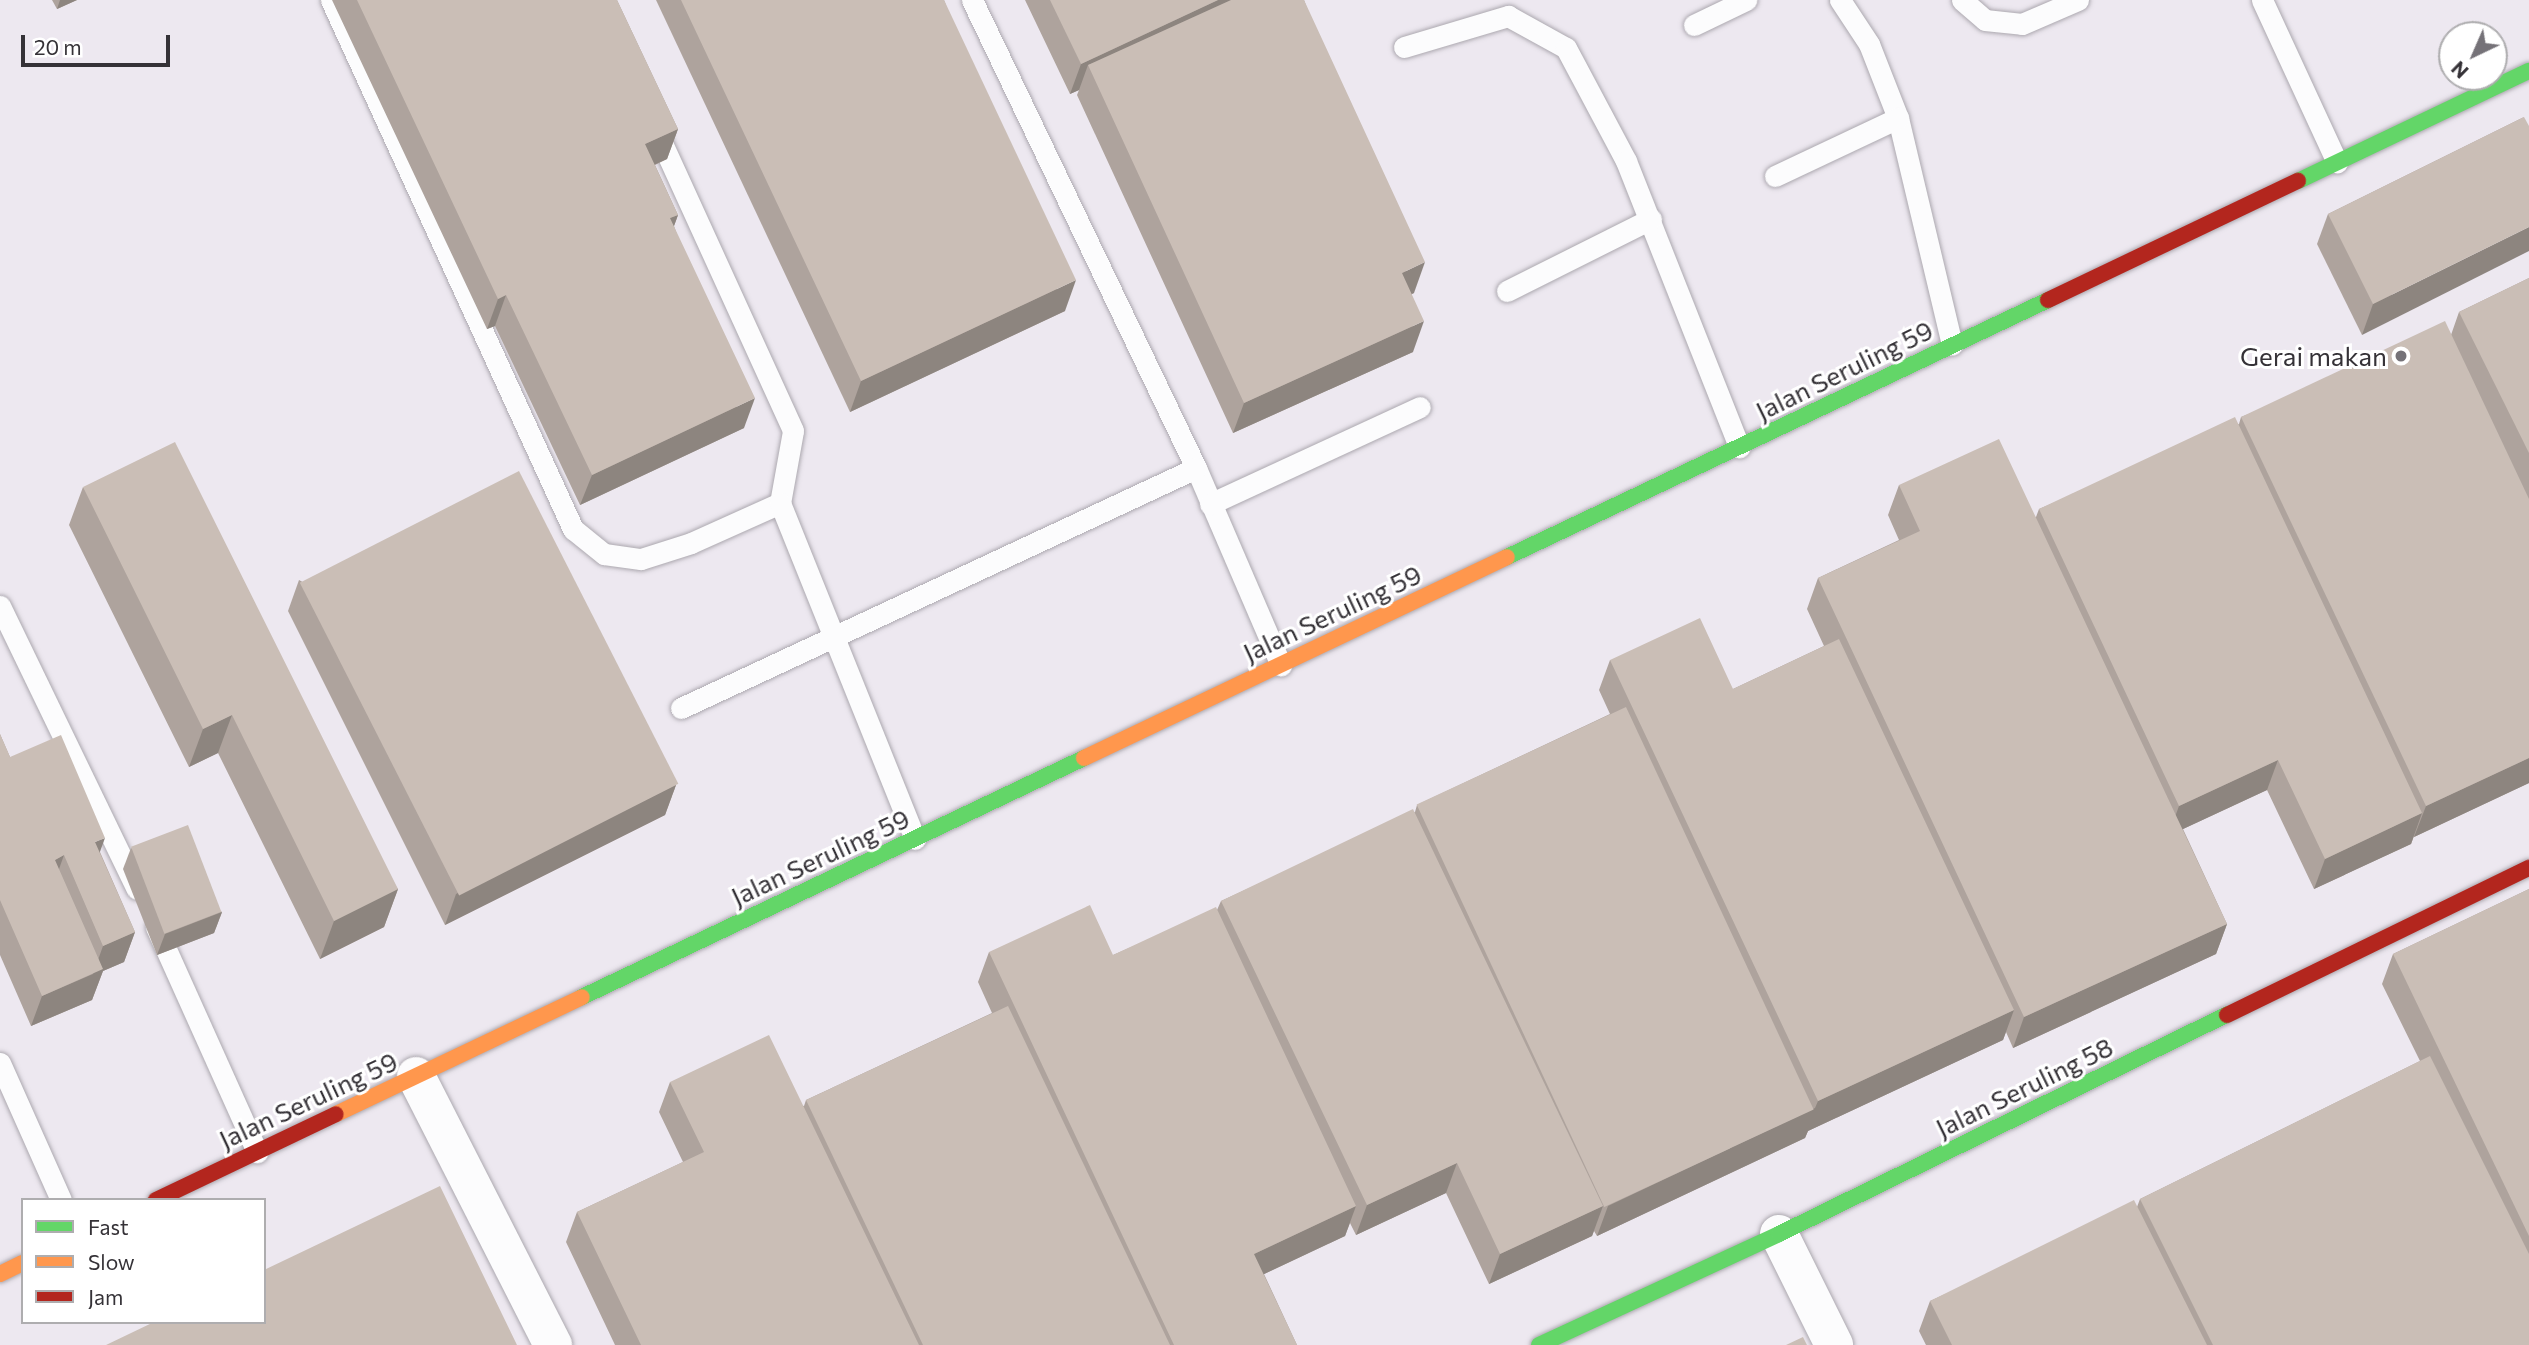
<!DOCTYPE html>
<html>
<head>
<meta charset="utf-8">
<style>
	body { margin:0 }
	#map { position:relative; width:2529px; height:1345px; overflow:hidden; background:#ede8f0; font-family:Commissioner,sans-serif }
	div>[style] { position:absolute }
	[style*='--x'] { left:calc(var(--x)*1px); top:calc(var(--y)*1px); width:calc(var(--w)*1px); rotate:calc(var(--a)*1deg) }
	.roads { filter:drop-shadow(0 0 2px #aca8af) drop-shadow(0 0 2px #aca8af) }
	.lane>* { height:21px; margin:-10.5px; padding:0 10.5px; transform-origin:10.5px; border-radius:10.5px; background:#fcfcfd }
	.street>* { height:38px; margin:-19px; padding:0 19px; transform-origin:19px; border-radius:19px; background:#fcfcfd }
	.fast>* { height:16px; margin:-8px; padding:0 8px; transform-origin:8px; border-radius:8px; background:#63d668 }
	.slow>* { height:16px; margin:-8px; padding:0 8px; transform-origin:8px; border-radius:8px; background:#ff974d }
	.jam>* { height:16px; margin:-8px; padding:0 8px; transform-origin:8px; border-radius:8px; background:#b3261e }
	.wall>* { inset:0; background:#aea39d }
	.shaded-wall>* { inset:0; background:#8d857f }
	.building>* { inset:0; background:#cabeb6; transform-origin:0 0 }
	.dots>* { width:19px; height:19px; translate:-50% -50%; box-sizing:border-box; border:4px solid #fff; border-radius:50% }
	span { translate:-50% -50%; white-space:nowrap; text-align:center; line-height:1.15; -webkit-text-stroke:6px #fff; paint-order:stroke }
	.poi-label { font-size:26px; color:#353237 }
	.right { translate:-100% -50%; text-align:right }
	.street-label { font-size:26px; color:#353237 }
	.legend { position:absolute; left:21px; top:1198px; width:245px; height:126px; box-sizing:border-box; background:#fff; border:2px solid #aeadaf; margin:0; padding:9px 12px; list-style:none; font-size:21px; color:#353237 }
	.legend li { display:flex; align-items:center; gap:14px; height:35px }
	.legend b { width:35px; border:2px solid #aeadaf }
	.north { position:absolute; left:2438px; top:21px; width:70px; height:70px; box-sizing:border-box; background:#fff; border:2px solid #aeadaf; border-radius:50%; rotate:224deg; font-size:19px; font-weight:700; line-height:28px; text-align:center; color:#353237 }
	.north::after { content:''; display:block; margin:auto; width:24px; height:32px; background:#757278; clip-path:polygon(50% 0,100% 100%,50% 72%,0 100%) }
	.scale { position:absolute; left:21px; top:35px; width:149px; height:32px; box-sizing:border-box; border:4px solid #353237; border-top:0; padding-left:9px; font-size:21px; line-height:24px; white-space:nowrap; color:#353237; -webkit-text-stroke:5px #fff; paint-order:stroke }
</style>
</head>
<body>
<div id="map">
	<div class="roads">
		<div class="lane">
			<div style="--x:331;--y:0;--w:582;--a:65.42"></div>
			<div style="--x:573;--y:529;--w:40;--a:39"></div>
			<div style="--x:604;--y:554;--w:37;--a:8"></div>
			<div style="--x:641;--y:559;--w:52;--a:-17.7"></div>
			<div style="--x:691;--y:543;--w:98;--a:-24.2"></div>
			<div style="--x:972;--y:0;--w:519;--a:64.42"></div>
			<div style="--x:1196;--y:468;--w:215;--a:66.7"></div>
			<div style="--x:1840;--y:0;--w:53;--a:56.6"></div>
			<div style="--x:1869;--y:44;--w:79;--a:68.6"></div>
			<div style="--x:1898;--y:118;--w:233;--a:76.6"></div>
			<div style="--x:1962;--y:0;--w:30;--a:41"></div>
			<div style="--x:1985;--y:20;--w:37;--a:6"></div>
			<div style="--x:2022;--y:24;--w:61;--a:-23.2"></div>
			<div style="--x:2262;--y:0;--w:179;--a:65.2"></div>
			<div style="--x:1694;--y:25;--w:58;--a:-25.7"></div>
			<div style="--x:1404;--y:47;--w:109;--a:-16.6"></div>
			<div style="--x:1508;--y:16;--w:66;--a:28.9"></div>
			<div style="--x:1566;--y:48;--w:128;--a:62"></div>
			<div style="--x:1626;--y:161;--w:308;--a:68.4"></div>
			<div style="--x:657;--y:132;--w:328;--a:65.5"></div>
			<div style="--x:793;--y:431;--w:73;--a:100.2"></div>
			<div style="--x:780;--y:503;--w:362;--a:68.1"></div>
			<div style="--x:1775;--y:176;--w:136;--a:-25.2"></div>
			<div style="--x:1507;--y:291;--w:161;--a:-26.6"></div>
			<div style="--x:1210;--y:504;--w:231;--a:-24.8"></div>
			<div style="--x:0;--y:606;--w:314;--a:64.2"></div>
			<div style="--x:681;--y:708;--w:568;--a:-24.99"></div>
			<div style="--x:156;--y:927;--w:247;--a:65.8"></div>
			<div style="--x:0;--y:1063;--w:150;--a:66"></div>
		</div>
		<div class="street">
			<div style="--x:416;--y:1076;--w:302;--a:63"></div>
			<div style="--x:1779;--y:1234;--w:124;--a:63.6"></div>
		</div>
		<div class="fast">
			<div style="--x:2298;--y:181;--w:256;--a:-25.5"></div>
			<div style="--x:1507;--y:557;--w:599;--a:-25.41"></div>
			<div style="--x:582;--y:997;--w:556;--a:-25.46"></div>
			<div style="--x:1539;--y:1345;--w:264;--a:-24.8"></div>
			<div style="--x:1779;--y:1234;--w:499;--a:-26.1"></div>
		</div>
		<div class="slow">
			<div style="--x:1084;--y:758;--w:468;--a:-25.4"></div>
			<div style="--x:336;--y:1114;--w:272;--a:-25.4"></div>
			<div style="--x:0;--y:1274;--w:25;--a:-26"></div>
		</div>
		<div class="jam">
			<div style="--x:2048;--y:300;--w:277;--a:-25.5"></div>
			<div style="--x:2227;--y:1015;--w:336;--a:-26"></div>
			<div style="--x:156;--y:1200;--w:199;--a:-25.5"></div>
		</div>
	</div>
	<div class="wall">
		<div style="clip-path:polygon(52px 0,77px 0,57px 9px)"></div>
		<div style="clip-path:polygon(332px 0,617px 0,678px 129px,667px 159px,655px 165px,678px 215px,674px 226px,744px 428px,580px 505px,495px 326px,487px 329px)"></div>
		<div style="clip-path:polygon(656px 0,944px 0,1065px 311px,850px 412px)"></div>
		<div style="clip-path:polygon(1025px 0,1304px 0,1414px 293px,1412px 294px,1413px 352px,1233px 433px,1077px 95px,1079px 90px,1070px 94px)"></div>
		<div style="clip-path:polygon(2524px 117px,2362px 335px,2317px 244px,2328px 214px)"></div>
		<div style="clip-path:polygon(2529px 278px,2529px 783px,2414px 837px,2414px 836px,2411px 844px,2314px 889px,2267px 790px,2183px 829px,2227px 924px,2216px 954px,2013px 1048px,2006px 1032px,2003px 1040px,1808px 1131px,1805px 1138px,1597px 1236px,1594px 1231px,1592px 1236px,1489px 1284px,1446px 1193px,1356px 1235px,1350px 1223px,1345px 1236px,1264px 1274px,1297px 1345px,615px 1345px,566px 1242px,577px 1212px,683px 1162px,659px 1112px,670px 1082px,804px 1106px,806px 1100px,992px 1013px,978px 982px,989px 952px,1113px 955px,1217px 910px,1221px 901px,1415px 812px,1417px 805px,1610px 714px,1599px 690px,1610px 660px,1733px 689px,1824px 646px,1807px 609px,1818px 578px,1899px 540px,1888px 515px,1899px 485px,2036px 517px,2039px 509px,2239px 424px,2241px 417px,2451px 335px,2459px 312px)"></div>
		<div style="clip-path:polygon(83px 487px,398px 889px,384px 927px,320px 959px,218px 753px,189px 767px,69px 525px)"></div>
		<div style="clip-path:polygon(299px 580px,676px 785px,665px 815px,445px 925px,288px 611px)"></div>
		<div style="clip-path:polygon(0 734px,10px 757px,100px 852px,135px 932px,124px 962px,103px 971px,92px 1000px,31px 1026px,0 955px)"></div>
		<div style="clip-path:polygon(131px 848px,222px 912px,214px 933px,157px 955px,123px 869px)"></div>
		<div style="clip-path:polygon(2529px 889px,2529px 1345px,1926px 1345px,1919px 1331px,1930px 1301px,2137px 1207px,2140px 1199px,2420px 1061px,2382px 984px,2393px 954px)"></div>
	</div>
	<div class="shaded-wall">
		<div style="clip-path:polygon(60px 0,77px 0,57px 9px)"></div>
		<div style="clip-path:polygon(1218px 0,1272px 0,1088px 65px,1079px 90px,1070px 94px,1081px 64px)"></div>
		<div style="clip-path:polygon(678px 129px,667px 159px,634px 174px,645px 144px)"></div>
		<div style="clip-path:polygon(678px 215px,667px 245px,670px 218px)"></div>
		<div style="clip-path:polygon(2529px 227px,2529px 251px,2362px 335px,2373px 304px)"></div>
		<div style="clip-path:polygon(1425px 262px,1414px 293px,1391px 303px,1402px 273px)"></div>
		<div style="clip-path:polygon(1076px 280px,1065px 311px,850px 412px,861px 381px)"></div>
		<div style="clip-path:polygon(506px 295px,495px 326px,487px 329px,498px 299px)"></div>
		<div style="clip-path:polygon(1424px 321px,1413px 352px,1233px 433px,1244px 403px)"></div>
		<div style="clip-path:polygon(755px 398px,744px 428px,580px 505px,592px 475px)"></div>
		<div style="clip-path:polygon(232px 715px,218px 753px,189px 767px,203px 729px)"></div>
		<div style="clip-path:polygon(2529px 758px,2529px 783px,2414px 837px,2426px 806px)"></div>
		<div style="clip-path:polygon(2278px 760px,2267px 790px,2168px 836px,2179px 806px)"></div>
		<div style="clip-path:polygon(676px 785px,665px 815px,445px 925px,456px 894px)"></div>
		<div style="clip-path:polygon(2422px 813px,2411px 844px,2314px 889px,2325px 859px)"></div>
		<div style="clip-path:polygon(105px 838px,94px 868px,95px 842px)"></div>
		<div style="clip-path:polygon(64px 855px,53px 886px,55px 860px)"></div>
		<div style="clip-path:polygon(398px 889px,384px 927px,320px 959px,334px 921px)"></div>
		<div style="clip-path:polygon(222px 912px,214px 933px,157px 955px,165px 934px)"></div>
		<div style="clip-path:polygon(2227px 924px,2216px 954px,2013px 1048px,2024px 1017px)"></div>
		<div style="clip-path:polygon(135px 932px,124px 962px,103px 971px,92px 1000px,31px 1026px,42px 996px,93px 974px,103px 946px)"></div>
		<div style="clip-path:polygon(2014px 1010px,2003px 1040px,1808px 1131px,1805px 1138px,1597px 1236px,1608px 1206px,1815px 1108px,1818px 1101px)"></div>
		<div style="clip-path:polygon(1457px 1163px,1446px 1193px,1356px 1235px,1367px 1205px)"></div>
		<div style="clip-path:polygon(1356px 1206px,1345px 1236px,1243px 1284px,1254px 1254px)"></div>
		<div style="clip-path:polygon(1603px 1206px,1592px 1236px,1489px 1284px,1500px 1254px)"></div>
	</div>
	<div class="building">
		<div style="clip-path:polygon(357px 0,617px 0,678px 129px,645px 144px,678px 215px,670px 218px,755px 398px,592px 475px,506px 295px,498px 299px)"></div>
		<div style="clip-path:polygon(681px 0,944px 0,1076px 280px,861px 381px)"></div>
		<div style="clip-path:polygon(1050px 0,1218px 0,1081px 64px)"></div>
		<div style="clip-path:polygon(1231px 0,1304px 0,1425px 262px,1402px 273px,1424px 321px,1244px 403px,1088px 65px)"></div>
		<div style="clip-path:polygon(2524px 117px,2529px 126px,2529px 227px,2373px 304px,2328px 214px)"></div>
		<div style="clip-path:polygon(2529px 278px,2529px 453px,2459px 312px)"></div>
		<div style="clip-path:polygon(2445px 321px,2529px 499px,2529px 758px,2426px 806px,2241px 417px)"></div>
		<div style="clip-path:polygon(2235px 417px,2422px 813px,2325px 859px,2278px 760px,2179px 806px,2039px 509px)"></div>
		<div style="clip-path:polygon(1999px 439px,2227px 924px,2024px 1017px,1818px 578px,1920px 531px,1899px 485px)"></div>
		<div style="clip-path:polygon(175px 442px,398px 889px,334px 921px,232px 715px,203px 729px,83px 487px)"></div>
		<div style="left:519px;top:471px;width:351px;height:246px;rotate:63deg"></div>
		<div style="clip-path:polygon(1700px 618px,1733px 689px,1839px 639px,2014px 1010px,1818px 1101px,1610px 660px)"></div>
		<div style="left:1626px;top:707px;width:444px;height:231px;rotate:65deg"></div>
		<div style="clip-path:polygon(0 734px,10px 757px,61px 735px,105px 838px,95px 842px,135px 932px,103px 946px,64px 855px,55px 860px,103px 969px,42px 996px,0 900px)"></div>
		<div style="clip-path:polygon(1413px 809px,1603px 1206px,1500px 1254px,1457px 1163px,1367px 1205px,1221px 901px)"></div>
		<div style="left:188px;top:825px;width:93px;height:61px;rotate:69deg"></div>
		<div style="clip-path:polygon(2529px 889px,2529px 1236px,2393px 954px)"></div>
		<div style="clip-path:polygon(1090px 905px,1113px 955px,1216px 907px,1356px 1206px,1254px 1254px,1297px 1345px,1174px 1345px,989px 952px)"></div>
		<div style="clip-path:polygon(1008px 1006px,1170px 1345px,923px 1345px,806px 1100px)"></div>
		<div style="clip-path:polygon(769px 1035px,919px 1345px,641px 1345px,577px 1212px,704px 1152px,670px 1082px)"></div>
		<div style="clip-path:polygon(2430px 1056px,2529px 1254px,2529px 1345px,2213px 1345px,2140px 1199px)"></div>
		<div style="clip-path:polygon(440px 1186px,517px 1345px,106px 1345px,154px 1322px,264px 1322px,264px 1270px)"></div>
		<div style="clip-path:polygon(2134px 1200px,2207px 1345px,1952px 1345px,1930px 1301px)"></div>
		<div style="clip-path:polygon(1803px 1337px,1807px 1345px,1786px 1345px)"></div>
	</div>
	<div class="dots">
		<div style="left:2401px;top:356px;background:#757278"></div>
	</div>
	<div class="poi-label">
		<span class="right" style="left:2387px;top:356px">Gerai makan</span>
	</div>
	<div class="street-label">
		<span style="left:1844px;top:370px;rotate:-26deg">Jalan Seruling 59</span>
		<span style="left:1332px;top:613px;rotate:-25deg">Jalan Seruling 59</span>
		<span style="left:820px;top:857px;rotate:-25deg">Jalan Seruling 59</span>
		<span style="left:2024px;top:1087px;rotate:-26deg">Jalan Seruling 58</span>
		<span style="left:308px;top:1100px;rotate:-25deg">Jalan Seruling 59</span>
	</div>
	<ul class="legend">
	<li><b style="height:9px;background:#63d668"></b>Fast</li>
	<li><b style="height:9px;background:#ff974d"></b>Slow</li>
	<li><b style="height:9px;background:#b3261e"></b>Jam</li>
	</ul>
	<div class="north">N</div>
	<div class="scale">20 m</div>
</div>
</body>
</html>
